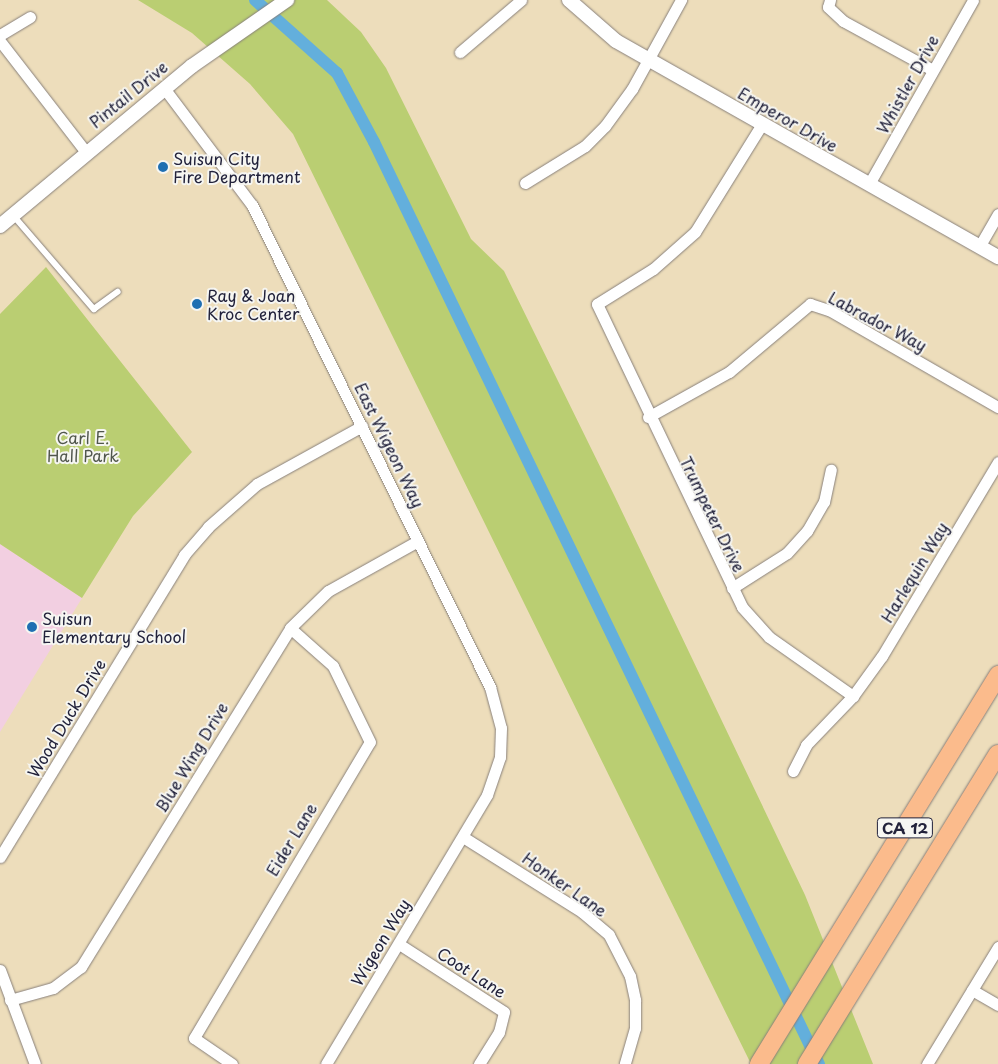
<!DOCTYPE html>
<html>
<head>
<meta charset="utf-8">
<style>
	body { margin:0 }
	#map { position:relative; width:998px; height:1064px; overflow:hidden; background:#edddbb; font-family:"Playpen Sans",sans-serif }
	div>[style] { position:absolute }
	[style*='--x'] { left:calc(var(--x)*1px); top:calc(var(--y)*1px); width:calc(var(--w)*1px); rotate:calc(var(--a)*1deg) }
	.built>* { inset:0; background:#f2cfe1 }
	.green>* { inset:0; background:#bace72 }
	.canal>* { height:12px; margin:-6px; padding:0 6px; transform-origin:6px; border-radius:6px; background:#63afdc }
	.roads { filter:drop-shadow(0 0 1px #88807b) drop-shadow(0 0 1px #88807b) }
	.service>* { height:5.5px; margin:-2.75px; padding:0 2.75px; transform-origin:2.75px; border-radius:2.75px; background:#fff }
	.minor>* { height:11px; margin:-5.5px; padding:0 5.5px; transform-origin:5.5px; border-radius:5.5px; background:#fff }
	.tertiary>* { height:14px; margin:-7px; padding:0 7px; transform-origin:7px; border-radius:7px; background:#fff }
	.trunk>* { height:18px; margin:-9px; padding:0 9px; transform-origin:9px; border-radius:9px; background:#fbbb8c }
	.dots>* { width:14px; height:14px; translate:-50% -50%; box-sizing:border-box; border:2px solid #f6f6f2; border-radius:50% }
	span { translate:-50% -50%; white-space:nowrap; text-align:center; line-height:1.15; -webkit-text-stroke:4px #f6f6f2; paint-order:stroke }
	.shield-label span { padding:1px 4px; background:#f6f6f2; border:1px solid; border-radius:4px; -webkit-text-stroke-width:0 }
	.shield-label { font-size:15px; color:#22223b; font-weight:700 }
	.street-label { font-size:16px; color:#22223b }
	.poi-label { font-size:16px; color:#22223b }
	.left { translate:0 -50%; text-align:left }
	.park-label { font-size:16px; color:#50564c }
</style>
</head>
<body>
<div id="map">
	<div class="built">
		<div style="clip-path:polygon(0 544px,82px 598px,0 732px)"></div>
	</div>
	<div class="green">
		<div style="clip-path:polygon(138px 0,327px 0,361px 32px,386px 68px,471px 239px,504px 271px,615px 497px,805px 895px,873px 1064px,751px 1064px,293px 134px,250px 84px,192px 33px)"></div>
		<div style="clip-path:polygon(46px 267px,192px 452px,133px 516px,82px 598px,0 544px,0 314px)"></div>
	</div>
	<div class="canal">
		<div style="--x:255;--y:0;--w:110;--a:41.7"></div>
		<div style="--x:337;--y:73;--w:78;--a:61.8"></div>
		<div style="--x:374;--y:142;--w:1024;--a:64.24"></div>
	</div>
	<div class="roads">
		<div class="service">
			<div style="--x:14;--y:216;--w:123;--a:49.3"></div>
			<div style="--x:94;--y:309;--w:29;--a:-36"></div>
		</div>
		<div class="minor">
			<div style="--x:830;--y:0;--w:7;--a:106"></div>
			<div style="--x:828;--y:7;--w:21;--a:43"></div>
			<div style="--x:843;--y:21;--w:102;--a:28.6"></div>
			<div style="--x:0;--y:35;--w:35;--a:-31"></div>
			<div style="--x:0;--y:41;--w:139;--a:52.3"></div>
			<div style="--x:460;--y:52;--w:80;--a:-40.4"></div>
			<div style="--x:164;--y:88;--w:146;--a:53.1"></div>
			<div style="--x:252;--y:205;--w:538;--a:63.72"></div>
			<div style="--x:490;--y:687;--w:42;--a:75"></div>
			<div style="--x:501;--y:728;--w:29;--a:92"></div>
			<div style="--x:500;--y:757;--w:40;--a:108.9"></div>
			<div style="--x:487;--y:795;--w:313;--a:120.9"></div>
			<div style="--x:762;--y:124;--w:127;--a:121.8"></div>
			<div style="--x:695;--y:232;--w:56;--a:138.6"></div>
			<div style="--x:653;--y:269;--w:66;--a:148"></div>
			<div style="--x:597;--y:304;--w:336;--a:64.4"></div>
			<div style="--x:742;--y:607;--w:40;--a:48"></div>
			<div style="--x:769;--y:637;--w:103;--a:35.1"></div>
			<div style="--x:525;--y:183;--w:70;--a:-31.7"></div>
			<div style="--x:585;--y:146;--w:28;--a:-45"></div>
			<div style="--x:605;--y:126;--w:46;--a:-53.9"></div>
			<div style="--x:632;--y:89;--w:102;--a:-61.2"></div>
			<div style="--x:869;--y:184;--w:211;--a:-60.5"></div>
			<div style="--x:979;--y:247;--w:38;--a:-60"></div>
			<div style="--x:648;--y:417;--w:93;--a:-29.1"></div>
			<div style="--x:729;--y:372;--w:106;--a:-40"></div>
			<div style="--x:810;--y:304;--w:20;--a:18"></div>
			<div style="--x:829;--y:310;--w:195;--a:29.9"></div>
			<div style="--x:732;--y:588;--w:65;--a:-32.5"></div>
			<div style="--x:787;--y:553;--w:30;--a:-48"></div>
			<div style="--x:807;--y:531;--w:34;--a:-60"></div>
			<div style="--x:824;--y:502;--w:33;--a:-78"></div>
			<div style="--x:793;--y:771;--w:29;--a:-63"></div>
			<div style="--x:806;--y:745;--w:68;--a:-46.2"></div>
			<div style="--x:853;--y:696;--w:49;--a:-54.1"></div>
			<div style="--x:882;--y:656;--w:226;--a:-59.1"></div>
			<div style="--x:463;--y:837;--w:141;--a:32.2"></div>
			<div style="--x:582;--y:912;--w:35;--a:40"></div>
			<div style="--x:609;--y:935;--w:46;--a:62.9"></div>
			<div style="--x:630;--y:976;--w:25;--a:78"></div>
			<div style="--x:635;--y:1000;--w:28;--a:90"></div>
			<div style="--x:635;--y:1028;--w:37;--a:106"></div>
			<div style="--x:0;--y:857;--w:354;--a:-58.6"></div>
			<div style="--x:184;--y:555;--w:37;--a:-49"></div>
			<div style="--x:208;--y:527;--w:65;--a:-41.3"></div>
			<div style="--x:257;--y:484;--w:120;--a:-28.9"></div>
			<div style="--x:399;--y:944;--w:125;--a:32.9"></div>
			<div style="--x:504;--y:1012;--w:21;--a:104"></div>
			<div style="--x:499;--y:1032;--w:38;--a:122"></div>
			<div style="--x:0;--y:970;--w:100;--a:69.6"></div>
			<div style="--x:972;--y:990;--w:30;--a:30"></div>
			<div style="--x:10;--y:1000;--w:45;--a:-15.6"></div>
			<div style="--x:53;--y:988;--w:35;--a:-37"></div>
			<div style="--x:81;--y:967;--w:398;--a:-58.3"></div>
			<div style="--x:290;--y:628;--w:53;--a:-44.2"></div>
			<div style="--x:328;--y:591;--w:103;--a:-29.1"></div>
			<div style="--x:232;--y:1064;--w:46;--a:-145.6"></div>
			<div style="--x:194;--y:1038;--w:344;--a:-59.3"></div>
			<div style="--x:370;--y:742;--w:85;--a:-116"></div>
			<div style="--x:333;--y:666;--w:57;--a:-138.5"></div>
			<div style="--x:927;--y:1064;--w:137;--a:-58.7"></div>
		</div>
		<div class="tertiary">
			<div style="--x:569;--y:0;--w:62;--a:41.1"></div>
			<div style="--x:616;--y:41;--w:439;--a:29.5"></div>
			<div style="--x:0;--y:226;--w:250;--a:-39.8"></div>
			<div style="--x:192;--y:66;--w:116;--a:-34.8"></div>
		</div>
		<div class="trunk">
			<div style="--x:759;--y:1064;--w:457;--a:-58.4"></div>
			<div style="--x:807;--y:1064;--w:364;--a:-58.4"></div>
		</div>
	</div>
	<div class="dots">
		<div style="left:163px;top:167px;background:#1f6fb2"></div>
		<div style="left:197px;top:304px;background:#1f6fb2"></div>
		<div style="left:32px;top:627px;background:#1f6fb2"></div>
	</div>
	<div class="shield-label">
		<span style="left:905px;top:828px">CA 12</span>
	</div>
	<div class="street-label">
		<span style="left:907px;top:84px;rotate:-61deg">Whistler Drive</span>
		<span style="left:128px;top:94px;rotate:-39deg">Pintail Drive</span>
		<span style="left:788px;top:119px;rotate:30deg">Emperor Drive</span>
		<span style="left:878px;top:321px;rotate:28deg">Labrador Way</span>
		<span style="left:390px;top:445px;rotate:64deg">East Wigeon Way</span>
		<span style="left:713px;top:514px;rotate:64deg">Trumpeter Drive</span>
		<span style="left:914px;top:572px;rotate:-59deg">Harlequin Way</span>
		<span style="left:66px;top:718px;rotate:-59deg">Wood Duck Drive</span>
		<span style="left:191px;top:757px;rotate:-59deg">Blue Wing Drive</span>
		<span style="left:291px;top:839px;rotate:-59deg">Eider Lane</span>
		<span style="left:565px;top:884px;rotate:35deg">Honker Lane</span>
		<span style="left:380px;top:942px;rotate:-59deg">Wigeon Way</span>
		<span style="left:472px;top:972px;rotate:33deg">Coot Lane</span>
	</div>
	<div class="poi-label">
		<span class="left" style="left:173px;top:167px">Suisun City<br>Fire Department</span>
		<span class="left" style="left:207px;top:304px">Ray &amp; Joan<br>Kroc Center</span>
		<span class="left" style="left:42px;top:627px">Suisun<br>Elementary School</span>
	</div>
	<div class="park-label">
		<span style="left:83px;top:446px">Carl E.<br>Hall Park</span>
	</div>
</div>
</body>
</html>
